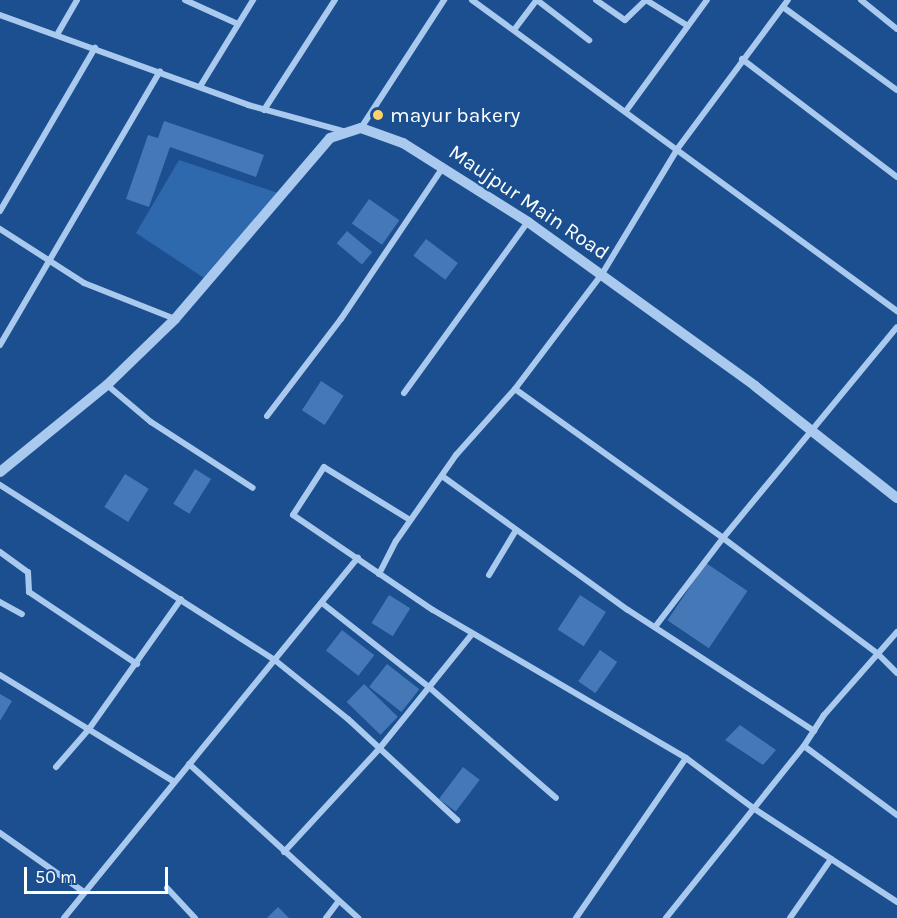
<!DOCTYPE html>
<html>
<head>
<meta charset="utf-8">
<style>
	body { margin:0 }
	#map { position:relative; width:897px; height:918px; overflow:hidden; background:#1b4f8f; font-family:Karla,sans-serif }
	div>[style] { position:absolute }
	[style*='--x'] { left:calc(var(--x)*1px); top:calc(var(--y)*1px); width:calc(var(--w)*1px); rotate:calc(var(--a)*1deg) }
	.green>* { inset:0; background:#2e69ad }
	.building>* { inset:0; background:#4478b7; transform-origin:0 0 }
	.minor>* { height:6px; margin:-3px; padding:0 3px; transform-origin:3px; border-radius:3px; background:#a9c9ee }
	.tertiary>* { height:10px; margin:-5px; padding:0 5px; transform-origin:5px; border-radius:5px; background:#a9c9ee }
	.dots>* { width:16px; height:16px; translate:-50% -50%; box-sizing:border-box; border:3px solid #1b4f8f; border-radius:50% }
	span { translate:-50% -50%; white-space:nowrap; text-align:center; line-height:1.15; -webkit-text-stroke:4.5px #1b4f8f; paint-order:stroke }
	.poi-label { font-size:21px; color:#fff }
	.left { translate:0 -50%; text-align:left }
	.street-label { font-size:21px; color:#fff }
	.scale { position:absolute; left:24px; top:867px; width:144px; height:27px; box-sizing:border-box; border:3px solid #fff; border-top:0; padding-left:8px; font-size:18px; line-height:21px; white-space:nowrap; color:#fff; -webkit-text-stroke:4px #1b4f8f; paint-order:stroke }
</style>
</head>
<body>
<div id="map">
	<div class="green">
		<div style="clip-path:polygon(179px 160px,281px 194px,204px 278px,136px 233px)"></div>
	</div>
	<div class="building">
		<div style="clip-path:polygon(164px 121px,264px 155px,256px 177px,170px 147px,149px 207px,126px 199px,148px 135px,158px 138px)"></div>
		<div style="left:369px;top:199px;width:37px;height:30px;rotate:35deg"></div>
		<div style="left:347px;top:231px;width:33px;height:16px;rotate:40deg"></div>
		<div style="left:426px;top:239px;width:40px;height:21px;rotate:37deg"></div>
		<div style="left:321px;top:381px;width:27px;height:35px;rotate:33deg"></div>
		<div style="left:195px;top:469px;width:19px;height:41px;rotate:32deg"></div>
		<div style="left:125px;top:474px;width:28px;height:39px;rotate:32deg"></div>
		<div style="left:706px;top:563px;width:50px;height:69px;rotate:34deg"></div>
		<div style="left:389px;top:595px;width:25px;height:33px;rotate:32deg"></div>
		<div style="left:580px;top:595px;width:31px;height:41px;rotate:33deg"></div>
		<div style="left:342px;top:630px;width:41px;height:26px;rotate:38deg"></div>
		<div style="left:600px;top:650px;width:21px;height:38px;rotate:35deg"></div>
		<div style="left:387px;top:664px;width:41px;height:29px;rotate:38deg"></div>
		<div style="left:364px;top:684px;width:47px;height:25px;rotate:44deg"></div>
		<div style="clip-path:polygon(0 694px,12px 701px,0 721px)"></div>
		<div style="clip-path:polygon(740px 725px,776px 750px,763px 765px,725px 740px)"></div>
		<div style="left:463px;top:767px;width:21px;height:40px;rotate:37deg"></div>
		<div style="clip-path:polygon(278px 907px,289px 918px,267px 918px)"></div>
	</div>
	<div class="minor">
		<div style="--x:185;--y:0;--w:58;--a:24.4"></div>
		<div style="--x:472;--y:0;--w:527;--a:36.2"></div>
		<div style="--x:596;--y:0;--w:35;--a:35"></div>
		<div style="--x:625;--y:20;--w:29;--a:-44"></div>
		<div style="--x:646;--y:0;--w:49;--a:31.8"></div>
		<div style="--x:861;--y:0;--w:46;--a:38.9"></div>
		<div style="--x:783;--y:7;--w:141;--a:36.1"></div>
		<div style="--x:0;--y:15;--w:264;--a:19.9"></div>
		<div style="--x:248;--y:105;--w:98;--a:15.3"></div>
		<div style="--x:514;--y:30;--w:38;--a:-53"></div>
		<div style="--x:537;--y:0;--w:66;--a:37.6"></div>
		<div style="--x:58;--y:33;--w:38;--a:-60"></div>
		<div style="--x:742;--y:59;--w:195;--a:37.3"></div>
		<div style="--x:201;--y:85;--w:100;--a:-58.5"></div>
		<div style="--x:264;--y:110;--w:131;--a:-57.2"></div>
		<div style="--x:626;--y:111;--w:137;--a:-53.9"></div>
		<div style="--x:361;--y:128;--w:153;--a:-57"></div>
		<div style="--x:0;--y:211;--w:189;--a:-59.8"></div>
		<div style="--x:0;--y:229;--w:100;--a:32.7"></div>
		<div style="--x:84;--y:283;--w:98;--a:21.6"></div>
		<div style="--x:0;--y:345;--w:317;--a:-59.7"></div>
		<div style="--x:107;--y:385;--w:57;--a:40.1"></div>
		<div style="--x:151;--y:422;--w:121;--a:32.9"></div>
		<div style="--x:515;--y:389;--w:256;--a:35.6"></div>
		<div style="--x:723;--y:538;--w:194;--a:36.8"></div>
		<div style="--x:878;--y:654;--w:27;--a:45"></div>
		<div style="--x:404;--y:393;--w:211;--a:-54.1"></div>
		<div style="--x:267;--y:416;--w:122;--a:-52.7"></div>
		<div style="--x:341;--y:319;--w:183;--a:-56.1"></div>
		<div style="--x:442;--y:476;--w:229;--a:35.8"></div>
		<div style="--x:628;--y:610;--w:222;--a:33"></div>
		<div style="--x:0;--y:485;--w:327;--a:32.5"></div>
		<div style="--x:276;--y:661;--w:92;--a:38.9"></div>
		<div style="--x:348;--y:719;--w:149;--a:42.8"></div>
		<div style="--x:410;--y:520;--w:101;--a:-148.4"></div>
		<div style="--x:324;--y:467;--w:57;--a:122.9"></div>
		<div style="--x:293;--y:515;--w:169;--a:34.2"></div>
		<div style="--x:433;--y:610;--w:293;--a:30.3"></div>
		<div style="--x:686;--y:758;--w:84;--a:36.7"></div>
		<div style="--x:753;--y:808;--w:172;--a:33.1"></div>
		<div style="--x:0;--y:552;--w:34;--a:36"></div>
		<div style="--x:28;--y:572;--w:20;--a:87"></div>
		<div style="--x:29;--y:592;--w:130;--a:33.7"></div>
		<div style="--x:379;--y:574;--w:37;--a:-63"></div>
		<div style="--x:396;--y:541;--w:105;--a:-55.1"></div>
		<div style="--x:456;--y:455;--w:89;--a:-48.2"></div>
		<div style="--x:515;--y:389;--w:144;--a:-52.9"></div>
		<div style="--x:602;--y:274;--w:147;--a:-58.9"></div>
		<div style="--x:678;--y:148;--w:184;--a:-53.4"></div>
		<div style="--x:489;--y:575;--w:52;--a:-59"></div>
		<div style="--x:0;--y:602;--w:25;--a:29"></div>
		<div style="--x:322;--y:603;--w:137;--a:38.2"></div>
		<div style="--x:430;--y:688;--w:167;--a:41.1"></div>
		<div style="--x:655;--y:627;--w:112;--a:-52.6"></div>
		<div style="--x:723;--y:538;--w:273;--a:-50.5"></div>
		<div style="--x:897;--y:632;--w:111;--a:131.3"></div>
		<div style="--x:824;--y:715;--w:37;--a:123"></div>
		<div style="--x:804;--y:746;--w:116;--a:36.6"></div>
		<div style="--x:0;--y:675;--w:203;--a:31.5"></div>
		<div style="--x:189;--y:764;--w:229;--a:42.3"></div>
		<div style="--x:56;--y:767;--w:50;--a:-49"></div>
		<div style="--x:89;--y:729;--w:159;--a:-54.7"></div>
		<div style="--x:0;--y:833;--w:103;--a:35.1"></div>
		<div style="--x:284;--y:852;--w:140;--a:-47.3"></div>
		<div style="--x:379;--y:749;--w:148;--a:-51"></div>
		<div style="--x:167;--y:888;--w:41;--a:47"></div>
		<div style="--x:64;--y:918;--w:465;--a:-50.8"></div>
		<div style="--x:326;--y:918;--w:20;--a:-53"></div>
		<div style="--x:576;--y:918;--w:194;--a:-55.5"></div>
		<div style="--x:666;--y:918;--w:221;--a:-51.3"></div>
		<div style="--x:790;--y:918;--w:72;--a:-55.2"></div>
	</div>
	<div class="tertiary">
		<div style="--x:0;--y:472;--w:138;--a:-39.1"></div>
		<div style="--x:107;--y:385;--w:95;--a:-44.1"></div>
		<div style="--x:175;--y:319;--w:238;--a:-49.4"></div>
		<div style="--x:330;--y:138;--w:33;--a:-18"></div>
		<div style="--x:361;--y:128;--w:45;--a:19.7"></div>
		<div style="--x:403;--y:143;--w:148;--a:32.3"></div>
		<div style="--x:528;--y:222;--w:280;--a:35.8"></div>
		<div style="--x:755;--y:386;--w:181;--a:38.3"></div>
	</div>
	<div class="dots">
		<div style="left:378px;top:115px;background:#ffd166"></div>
	</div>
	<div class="poi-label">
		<span class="left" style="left:390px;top:115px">mayur bakery</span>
	</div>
	<div class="street-label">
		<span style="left:529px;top:202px;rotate:34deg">Maujpur Main Road</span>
	</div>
	<div class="scale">50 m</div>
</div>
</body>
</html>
